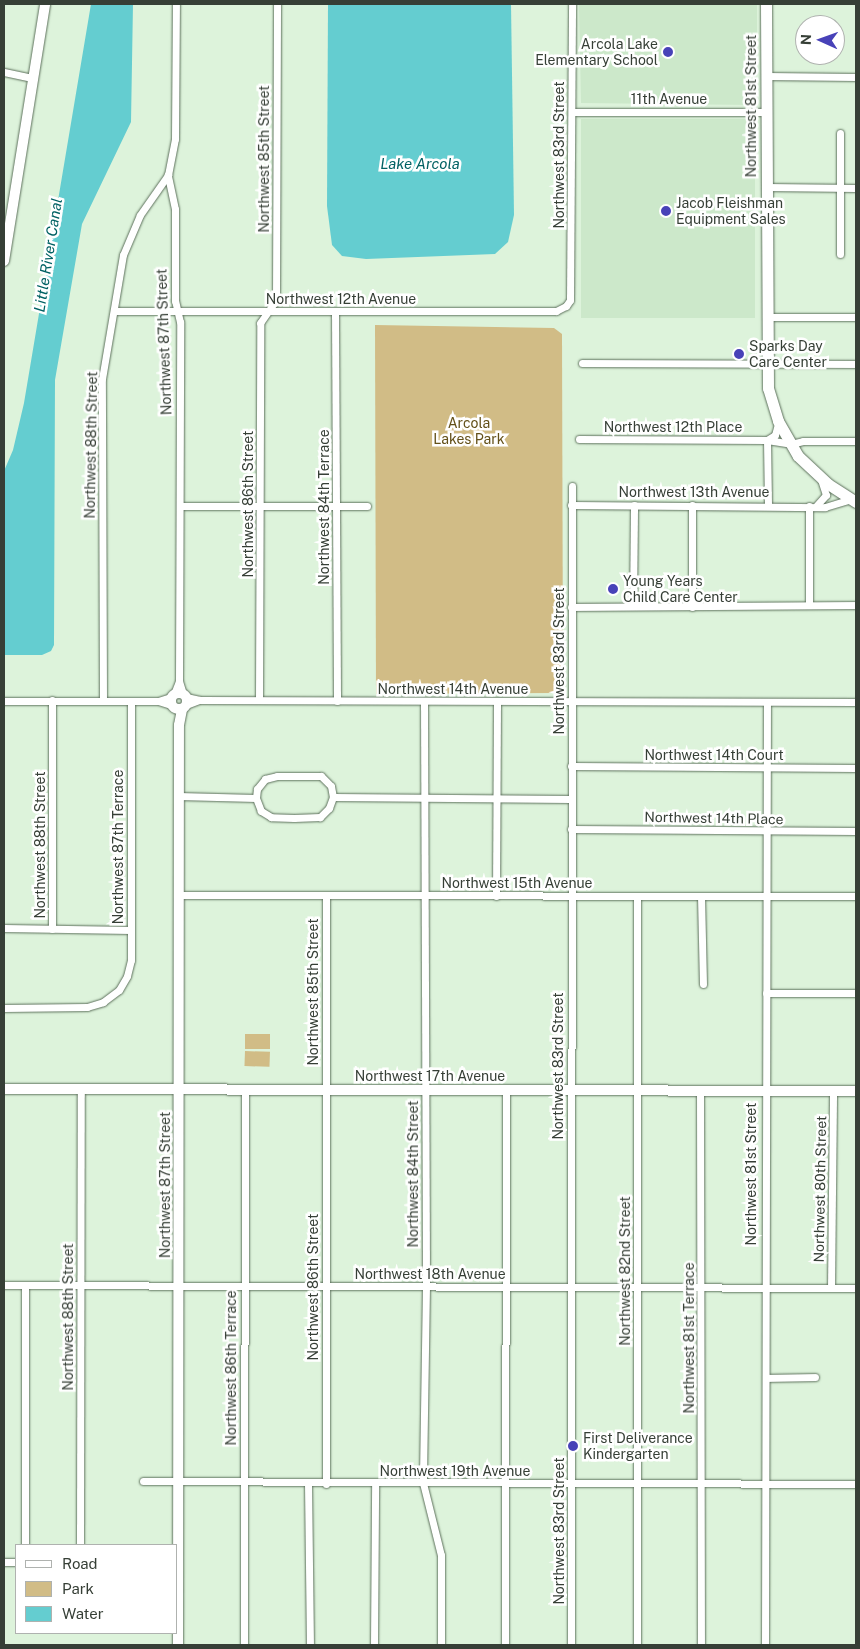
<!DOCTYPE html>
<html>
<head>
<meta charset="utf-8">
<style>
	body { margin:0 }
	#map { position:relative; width:860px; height:1649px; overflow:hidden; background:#ddf3db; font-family:"Public Sans",sans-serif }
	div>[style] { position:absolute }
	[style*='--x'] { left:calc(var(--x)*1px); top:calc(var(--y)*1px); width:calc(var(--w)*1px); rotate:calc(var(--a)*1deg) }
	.built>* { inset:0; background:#cce8ca; transform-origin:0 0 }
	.green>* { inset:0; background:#d1bc86; transform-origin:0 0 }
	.water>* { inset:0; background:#64cdd0 }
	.roads { filter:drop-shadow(0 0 1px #5d715c) drop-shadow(0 0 1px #5d715c) }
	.street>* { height:7px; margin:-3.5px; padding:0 3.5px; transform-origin:3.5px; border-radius:3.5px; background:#fff }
	.secondary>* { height:10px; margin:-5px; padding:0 5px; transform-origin:5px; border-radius:5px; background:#fff }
	.secondary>.ring { margin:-5px; padding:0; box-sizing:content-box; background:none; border:10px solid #fff; border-radius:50% }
	.primary>* { height:11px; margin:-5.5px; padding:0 5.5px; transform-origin:5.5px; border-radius:5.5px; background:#fff }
	.dots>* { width:14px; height:14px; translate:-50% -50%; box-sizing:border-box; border:2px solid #fff; border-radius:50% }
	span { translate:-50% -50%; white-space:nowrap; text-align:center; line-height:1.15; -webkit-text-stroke:5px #fff; paint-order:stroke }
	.poi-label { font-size:14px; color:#363f36 }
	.right { translate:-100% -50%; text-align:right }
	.left { translate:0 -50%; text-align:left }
	.street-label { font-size:14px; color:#363f36 }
	.park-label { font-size:14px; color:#635019 }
	.water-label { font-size:15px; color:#006163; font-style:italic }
	.frame { position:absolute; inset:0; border:5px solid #363f36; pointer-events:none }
	.legend { position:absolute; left:15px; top:1544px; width:162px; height:90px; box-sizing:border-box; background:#fff; border:1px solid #afb2af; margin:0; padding:6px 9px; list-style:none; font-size:15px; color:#363f36 }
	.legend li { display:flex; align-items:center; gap:10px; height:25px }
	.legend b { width:25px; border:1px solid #afb2af }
	.north { position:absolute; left:795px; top:15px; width:50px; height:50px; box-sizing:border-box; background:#fff; border:1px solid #afb2af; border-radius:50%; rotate:272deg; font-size:14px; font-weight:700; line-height:20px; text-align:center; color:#363f36 }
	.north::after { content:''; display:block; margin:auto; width:18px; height:22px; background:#4842b8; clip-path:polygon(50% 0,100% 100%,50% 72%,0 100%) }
</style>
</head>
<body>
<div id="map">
	<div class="built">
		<div style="clip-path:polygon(579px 4px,757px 4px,757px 100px,751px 105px,581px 103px)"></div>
		<div style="left:581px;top:119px;width:174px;height:199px"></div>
	</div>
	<div class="green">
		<div style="clip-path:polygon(375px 325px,554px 328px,562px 334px,563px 686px,555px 693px,376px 694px)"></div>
		<div style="left:245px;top:1034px;width:25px;height:15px"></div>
		<div style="left:245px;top:1051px;width:25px;height:15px;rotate:2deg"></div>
	</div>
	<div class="water">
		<div style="clip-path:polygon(91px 4px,133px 4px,131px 122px,82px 224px,55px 380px,54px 645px,51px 651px,42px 655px,4px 655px,4px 471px,13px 450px,24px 403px)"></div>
		<div style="clip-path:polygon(328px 4px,511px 4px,514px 215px,508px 242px,495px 254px,366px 259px,342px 256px,332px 245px,327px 206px)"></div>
	</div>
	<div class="roads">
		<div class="street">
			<div style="--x:4;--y:72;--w:30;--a:12"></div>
			<div style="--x:766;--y:76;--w:90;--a:0.6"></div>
			<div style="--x:572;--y:112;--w:194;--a:0"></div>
			<div style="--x:766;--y:187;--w:90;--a:0.6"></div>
			<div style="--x:840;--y:254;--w:121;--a:-90"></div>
			<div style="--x:114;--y:311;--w:442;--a:0"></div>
			<div style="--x:556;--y:311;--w:11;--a:-27"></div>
			<div style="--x:566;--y:306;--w:7;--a:-56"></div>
			<div style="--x:570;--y:300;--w:296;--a:-89.6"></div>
			<div style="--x:335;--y:313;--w:388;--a:89.7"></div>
			<div style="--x:766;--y:317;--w:90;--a:0"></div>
			<div style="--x:582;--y:363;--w:274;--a:0.2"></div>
			<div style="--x:579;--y:439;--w:188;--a:0.3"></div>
			<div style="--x:767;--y:440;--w:24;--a:9"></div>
			<div style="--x:791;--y:444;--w:12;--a:-14"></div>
			<div style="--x:803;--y:441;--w:53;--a:0"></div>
			<div style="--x:767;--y:440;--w:65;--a:89.1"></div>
			<div style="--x:767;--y:440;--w:9;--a:-32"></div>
			<div style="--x:775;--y:435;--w:11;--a:-75"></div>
			<div style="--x:571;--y:505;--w:254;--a:0.5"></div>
			<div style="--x:825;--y:507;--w:27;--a:-17"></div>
			<div style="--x:180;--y:506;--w:187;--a:0"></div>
			<div style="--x:816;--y:506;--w:15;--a:-48"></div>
			<div style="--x:826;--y:495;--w:16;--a:-108"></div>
			<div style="--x:809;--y:605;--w:99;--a:-90"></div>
			<div style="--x:633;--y:606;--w:101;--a:-89.4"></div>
			<div style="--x:571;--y:607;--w:285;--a:-0.4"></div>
			<div style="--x:692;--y:607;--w:102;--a:-90"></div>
			<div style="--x:179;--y:681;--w:14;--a:73"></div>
			<div style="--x:174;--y:694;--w:14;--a:-69"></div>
			<div style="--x:179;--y:681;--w:359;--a:-89.8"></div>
			<div style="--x:180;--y:322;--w:22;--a:-103"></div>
			<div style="--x:175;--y:301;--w:92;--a:-90"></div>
			<div style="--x:175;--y:209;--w:35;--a:-102"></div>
			<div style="--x:168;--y:175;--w:37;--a:-79"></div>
			<div style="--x:175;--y:139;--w:135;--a:-89.6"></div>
			<div style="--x:186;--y:697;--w:14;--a:12"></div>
			<div style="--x:200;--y:700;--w:656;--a:0.17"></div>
			<div style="--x:52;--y:700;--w:229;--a:90"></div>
			<div style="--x:103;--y:700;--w:321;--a:-90.2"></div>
			<div style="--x:102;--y:379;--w:126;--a:-80.4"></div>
			<div style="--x:123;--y:255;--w:43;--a:-67"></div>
			<div style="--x:140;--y:215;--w:49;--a:-55"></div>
			<div style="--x:259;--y:700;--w:377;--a:-89.8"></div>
			<div style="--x:260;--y:323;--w:28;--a:-55"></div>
			<div style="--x:276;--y:300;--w:296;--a:-89.8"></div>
			<div style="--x:4;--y:701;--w:154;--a:0"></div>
			<div style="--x:158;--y:701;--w:14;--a:-17"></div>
			<div style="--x:158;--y:701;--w:14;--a:17"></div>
			<div style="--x:424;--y:701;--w:585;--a:89.8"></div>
			<div style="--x:426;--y:1286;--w:197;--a:90.9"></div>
			<div style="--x:423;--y:1483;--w:74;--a:76"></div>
			<div style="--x:441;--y:1555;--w:90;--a:90"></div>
			<div style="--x:186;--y:705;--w:14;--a:-21"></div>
			<div style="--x:571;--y:766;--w:285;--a:0.4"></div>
			<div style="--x:277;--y:776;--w:44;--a:0"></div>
			<div style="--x:321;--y:776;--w:14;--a:45"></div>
			<div style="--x:331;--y:786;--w:11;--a:80"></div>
			<div style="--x:333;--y:797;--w:12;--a:110"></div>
			<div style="--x:329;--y:808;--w:13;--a:135"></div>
			<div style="--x:320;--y:817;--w:26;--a:178"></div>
			<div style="--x:294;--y:818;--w:23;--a:-178"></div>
			<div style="--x:271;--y:817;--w:12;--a:-149"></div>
			<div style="--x:261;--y:811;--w:14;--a:-111"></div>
			<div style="--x:256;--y:798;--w:9;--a:-84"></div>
			<div style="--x:257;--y:789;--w:13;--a:-51"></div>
			<div style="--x:265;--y:779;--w:12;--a:-14"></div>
			<div style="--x:178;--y:796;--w:78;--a:1.5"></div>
			<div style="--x:333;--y:797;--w:238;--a:0.5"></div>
			<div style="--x:571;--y:829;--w:285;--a:0.4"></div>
			<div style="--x:179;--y:895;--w:677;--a:0.08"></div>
			<div style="--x:326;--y:895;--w:589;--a:90"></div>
			<div style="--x:496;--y:896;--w:194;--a:-89.7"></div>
			<div style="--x:701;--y:896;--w:88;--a:88.7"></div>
			<div style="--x:4;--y:928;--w:127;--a:0.9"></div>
			<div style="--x:766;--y:993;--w:90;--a:0"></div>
			<div style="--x:4;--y:1008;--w:83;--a:-0.7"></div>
			<div style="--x:87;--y:1007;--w:17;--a:-17"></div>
			<div style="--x:103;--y:1002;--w:20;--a:-37"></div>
			<div style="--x:119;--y:990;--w:16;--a:-60"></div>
			<div style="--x:127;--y:976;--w:16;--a:-76"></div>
			<div style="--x:131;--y:960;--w:259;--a:-90"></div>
			<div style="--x:700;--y:1090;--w:555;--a:89.9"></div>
			<div style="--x:4;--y:1285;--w:852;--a:0.2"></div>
			<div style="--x:831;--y:1288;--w:197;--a:-89.4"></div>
			<div style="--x:766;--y:1378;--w:49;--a:-1.2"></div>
			<div style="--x:143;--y:1481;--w:713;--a:0.24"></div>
			<div style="--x:308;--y:1483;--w:162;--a:89.3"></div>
			<div style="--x:25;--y:1545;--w:259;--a:-90"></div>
			<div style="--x:80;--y:1545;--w:456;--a:-89.9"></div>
			<div style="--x:4;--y:1562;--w:12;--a:0"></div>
			<div style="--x:244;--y:1645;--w:555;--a:-89.9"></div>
			<div style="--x:374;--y:1645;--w:161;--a:-89.6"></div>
			<div style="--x:505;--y:1645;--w:555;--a:-89.9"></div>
			<div style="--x:571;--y:1645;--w:1159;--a:-89.95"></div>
			<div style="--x:637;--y:1645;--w:749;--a:-90"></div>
			<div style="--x:765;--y:1645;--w:943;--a:-89.88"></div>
		</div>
		<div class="secondary">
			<div style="--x:4;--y:261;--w:260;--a:-80.9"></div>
			<div class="ring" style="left:171px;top:693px;width:6px;height:6px"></div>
			<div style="--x:4;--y:1089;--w:852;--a:0.13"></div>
			<div style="--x:178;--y:1645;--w:920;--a:-89.94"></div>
			<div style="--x:179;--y:725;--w:16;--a:-79"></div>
		</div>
		<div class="primary">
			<div style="--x:766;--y:4;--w:384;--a:89.7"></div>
			<div style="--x:768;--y:388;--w:34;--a:73"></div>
			<div style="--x:778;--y:421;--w:40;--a:60.3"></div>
			<div style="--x:798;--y:456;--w:41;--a:43"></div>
			<div style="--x:828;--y:484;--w:33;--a:33"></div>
		</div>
	</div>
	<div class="dots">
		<div style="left:668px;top:52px;background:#4842b8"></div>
		<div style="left:666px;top:211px;background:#4842b8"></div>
		<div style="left:739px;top:354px;background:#4842b8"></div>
		<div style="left:613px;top:589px;background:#4842b8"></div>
		<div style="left:573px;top:1446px;background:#4842b8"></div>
	</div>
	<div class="poi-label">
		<span class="right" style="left:658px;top:52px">Arcola Lake<br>Elementary School</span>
		<span class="left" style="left:676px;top:211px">Jacob Fleishman<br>Equipment Sales</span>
		<span class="left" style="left:749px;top:354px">Sparks Day<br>Care Center</span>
		<span class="left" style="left:623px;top:589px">Young Years<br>Child Care Center</span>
		<span class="left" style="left:583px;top:1446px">First Deliverance<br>Kindergarten</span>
	</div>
	<div class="street-label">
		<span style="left:669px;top:99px">11th Avenue</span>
		<span style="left:751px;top:106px;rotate:-90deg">Northwest 81st Street</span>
		<span style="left:559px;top:155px;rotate:-90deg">Northwest 83rd Street</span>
		<span style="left:264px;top:159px;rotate:-90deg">Northwest 85th Street</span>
		<span style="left:341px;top:299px">Northwest 12th Avenue</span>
		<span style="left:164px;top:342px;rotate:-92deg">Northwest 87th Street</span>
		<span style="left:673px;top:427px">Northwest 12th Place</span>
		<span style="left:91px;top:445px;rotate:-89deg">Northwest 88th Street</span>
		<span style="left:694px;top:492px">Northwest 13th Avenue</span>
		<span style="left:248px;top:504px;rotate:-90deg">Northwest 86th Street</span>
		<span style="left:324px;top:507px;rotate:-90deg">Northwest 84th Terrace</span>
		<span style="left:559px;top:661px;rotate:-90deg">Northwest 83rd Street</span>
		<span style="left:453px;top:689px">Northwest 14th Avenue</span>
		<span style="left:714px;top:755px">Northwest 14th Court</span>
		<span style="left:714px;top:818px;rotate:1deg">Northwest 14th Place</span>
		<span style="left:40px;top:845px;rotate:-90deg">Northwest 88th Street</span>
		<span style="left:118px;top:847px;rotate:-90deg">Northwest 87th Terrace</span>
		<span style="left:517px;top:883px">Northwest 15th Avenue</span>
		<span style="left:313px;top:992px;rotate:-90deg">Northwest 85th Street</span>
		<span style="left:558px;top:1066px;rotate:-90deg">Northwest 83rd Street</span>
		<span style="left:430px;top:1076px">Northwest 17th Avenue</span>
		<span style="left:413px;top:1174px;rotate:-90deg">Northwest 84th Street</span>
		<span style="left:751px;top:1174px;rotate:-90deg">Northwest 81st Street</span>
		<span style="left:165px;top:1185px;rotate:-90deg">Northwest 87th Street</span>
		<span style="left:820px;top:1189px;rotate:-89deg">Northwest 80th Street</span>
		<span style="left:625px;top:1271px;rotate:-90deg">Northwest 82nd Street</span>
		<span style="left:430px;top:1274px">Northwest 18th Avenue</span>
		<span style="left:313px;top:1287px;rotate:-90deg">Northwest 86th Street</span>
		<span style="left:68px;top:1317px;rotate:-90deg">Northwest 88th Street</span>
		<span style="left:689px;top:1338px;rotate:-90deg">Northwest 81st Terrace</span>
		<span style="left:231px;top:1368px;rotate:-90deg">Northwest 86th Terrace</span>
		<span style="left:455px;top:1471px">Northwest 19th Avenue</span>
		<span style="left:559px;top:1531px;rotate:-90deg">Northwest 83rd Street</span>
	</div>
	<div class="park-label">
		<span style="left:469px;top:431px">Arcola<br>Lakes Park</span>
	</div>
	<div class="water-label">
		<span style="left:420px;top:164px">Lake Arcola</span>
		<span style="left:48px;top:255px;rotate:-81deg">Little River Canal</span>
	</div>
	<div class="frame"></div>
	<ul class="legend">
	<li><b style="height:6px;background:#fff"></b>Road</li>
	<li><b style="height:14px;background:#d1bc86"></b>Park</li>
	<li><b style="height:14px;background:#64cdd0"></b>Water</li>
	</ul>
	<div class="north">N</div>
</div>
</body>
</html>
